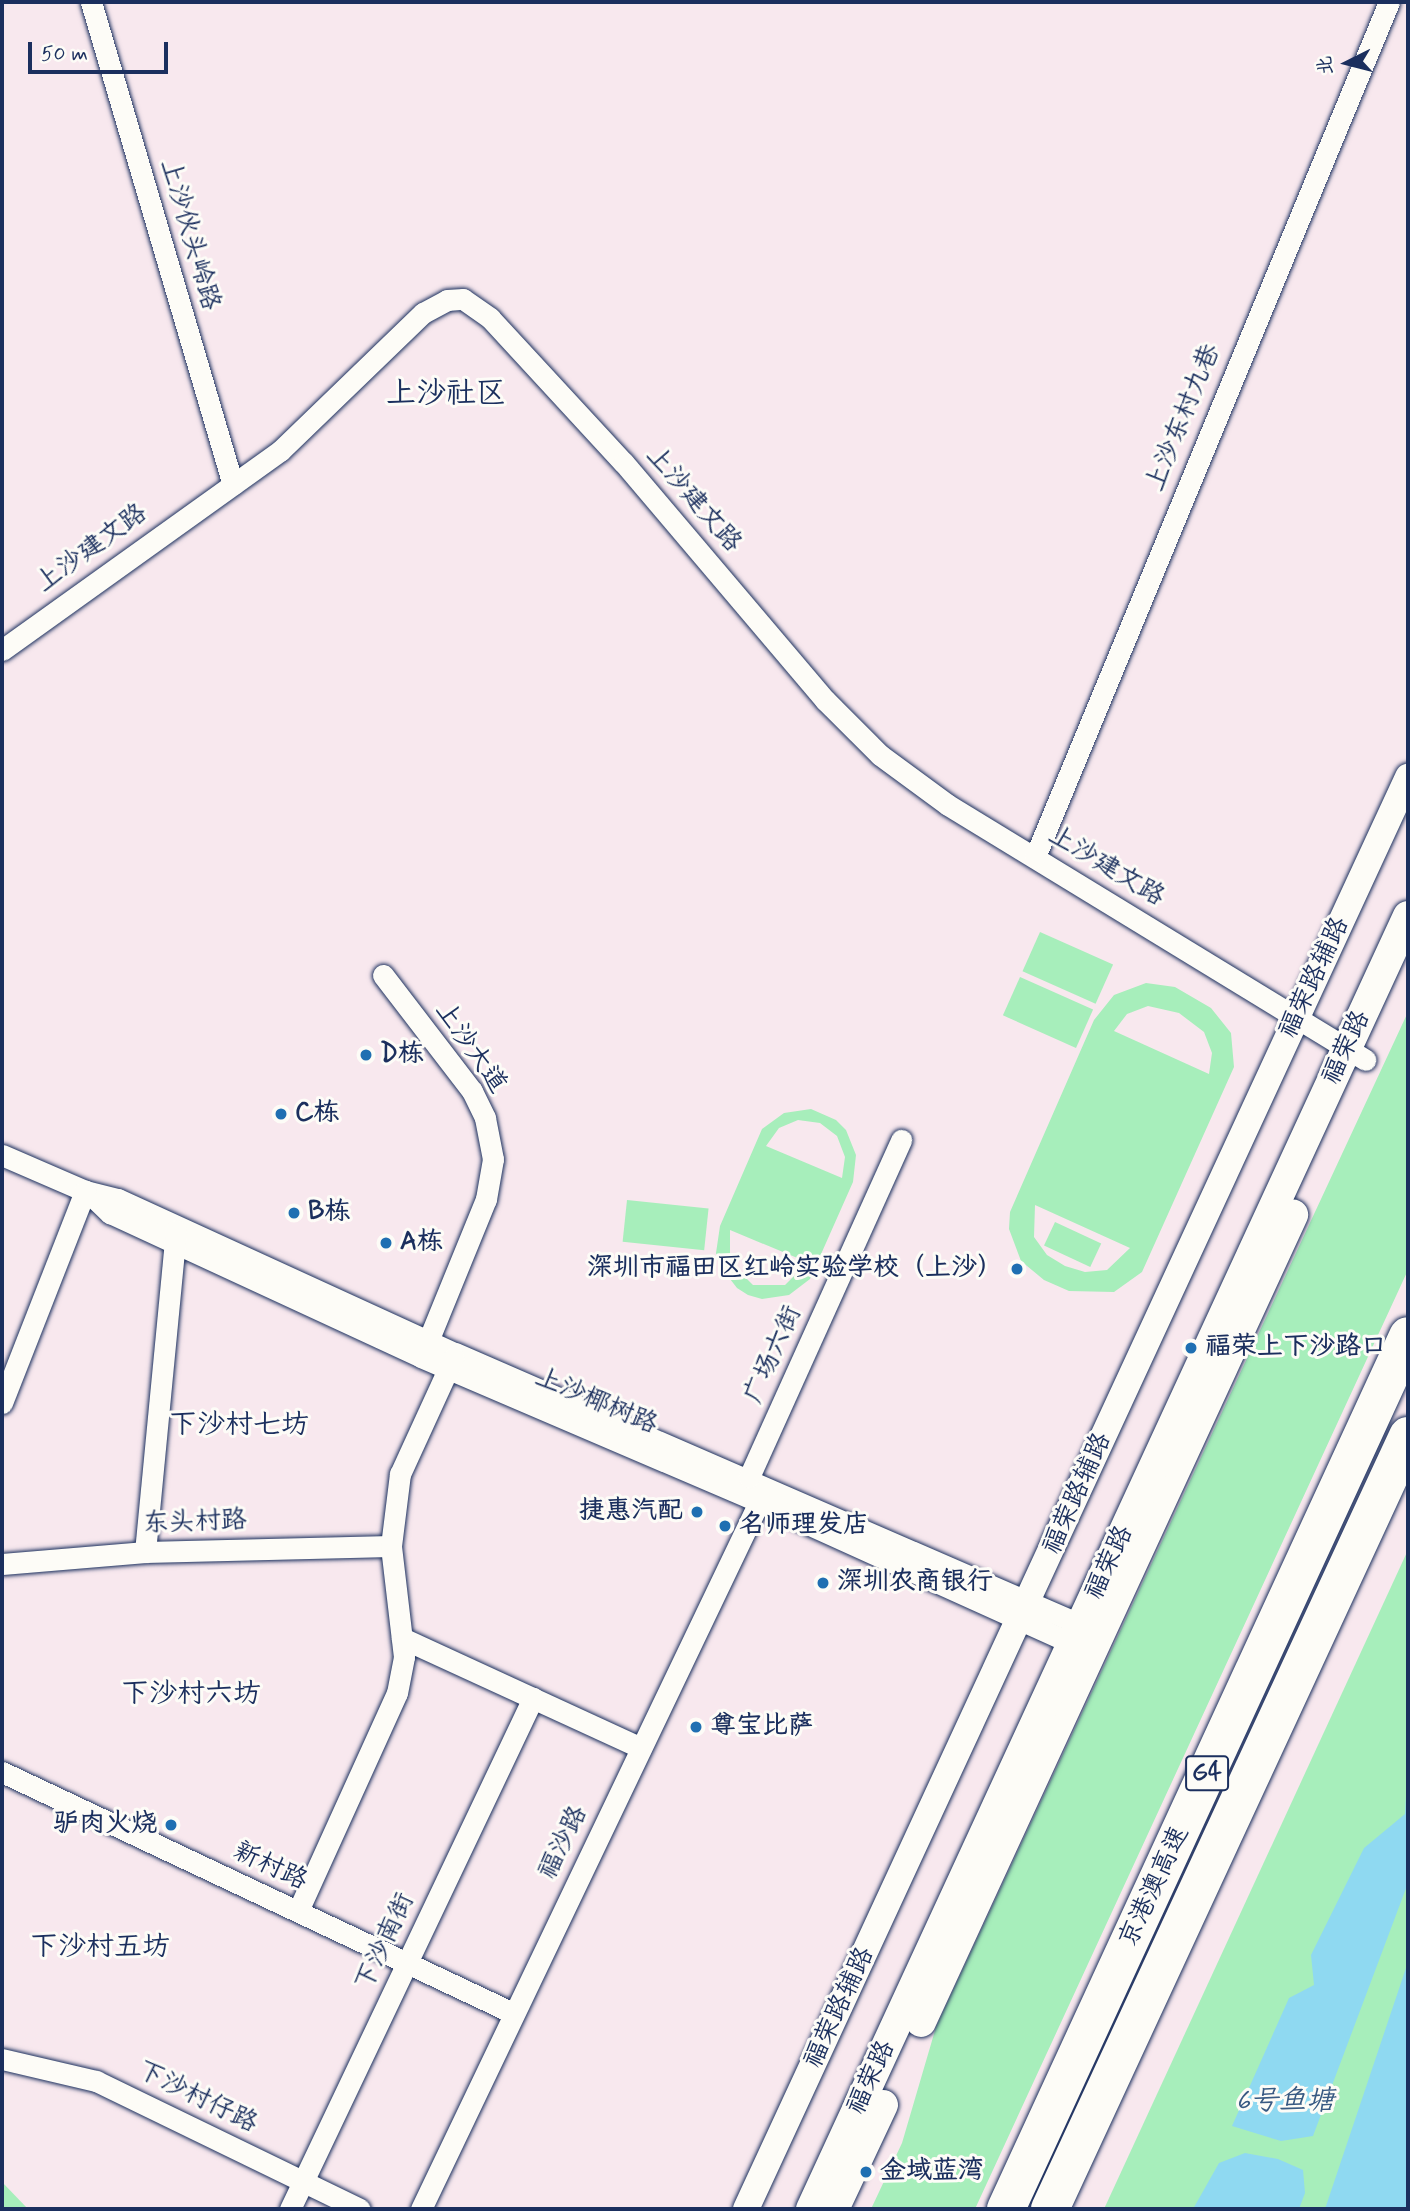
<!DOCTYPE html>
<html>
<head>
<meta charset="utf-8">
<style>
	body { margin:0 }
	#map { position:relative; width:1410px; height:2211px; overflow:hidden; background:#f8e8ee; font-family:Mynerve,"LXGW WenKai TC",sans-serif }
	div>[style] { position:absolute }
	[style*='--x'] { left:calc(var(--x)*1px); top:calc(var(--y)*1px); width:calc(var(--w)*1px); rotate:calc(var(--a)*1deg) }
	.green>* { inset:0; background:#a7eebb; transform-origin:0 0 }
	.water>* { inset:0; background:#8fd9f1 }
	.roads { filter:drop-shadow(0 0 2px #1b2f5e) drop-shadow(0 0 2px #1b2f5e) }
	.minor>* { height:21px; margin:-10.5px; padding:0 10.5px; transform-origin:10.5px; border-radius:10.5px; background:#fdfcf7 }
	.tertiary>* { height:26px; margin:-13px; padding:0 13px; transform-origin:13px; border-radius:13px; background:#fdfcf7 }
	.secondary>* { height:30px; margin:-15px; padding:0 15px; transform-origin:15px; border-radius:15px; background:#fdfcf7 }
	.motorway>* { height:38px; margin:-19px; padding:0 19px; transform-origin:19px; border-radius:19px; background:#fdfcf7 }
	.dots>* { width:19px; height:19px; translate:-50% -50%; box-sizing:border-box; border:4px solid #fdfcf7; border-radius:50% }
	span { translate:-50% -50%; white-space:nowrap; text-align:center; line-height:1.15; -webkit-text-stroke:6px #fdfcf7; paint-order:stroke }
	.shield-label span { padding:2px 5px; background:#fdfcf7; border:2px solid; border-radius:5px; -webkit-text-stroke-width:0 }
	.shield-label { font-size:24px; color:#1b2f5e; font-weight:700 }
	.street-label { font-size:26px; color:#1b2f5e }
	.poi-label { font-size:26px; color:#1b2f5e; font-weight:700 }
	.left { translate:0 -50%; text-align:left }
	.right { translate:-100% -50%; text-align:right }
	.neighbourhood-label { font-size:28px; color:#1b2f5e }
	.water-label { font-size:28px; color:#385a83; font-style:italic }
	.quarter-label { font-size:30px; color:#1b2f5e }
	.frame { position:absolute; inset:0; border:4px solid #1b2f5e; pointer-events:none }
	.north { position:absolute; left:1312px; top:28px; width:70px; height:70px; -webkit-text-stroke:5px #fdfcf7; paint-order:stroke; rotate:264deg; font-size:19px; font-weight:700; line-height:28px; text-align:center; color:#1b2f5e }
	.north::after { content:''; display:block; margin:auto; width:24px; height:32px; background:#1b2f5e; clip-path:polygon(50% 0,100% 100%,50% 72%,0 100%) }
	.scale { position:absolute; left:28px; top:42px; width:140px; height:32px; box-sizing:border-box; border:4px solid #1b2f5e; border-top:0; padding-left:9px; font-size:21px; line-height:24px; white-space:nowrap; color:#1b2f5e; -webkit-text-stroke:5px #fdfcf7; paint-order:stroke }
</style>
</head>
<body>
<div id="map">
	<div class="green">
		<div style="left:1040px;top:932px;width:80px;height:43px;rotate:24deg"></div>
		<div style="left:1020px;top:977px;width:80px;height:42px;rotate:24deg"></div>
		<div style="clip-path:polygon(evenodd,1146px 983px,1175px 987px,1211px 1008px,1231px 1033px,1234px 1067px,1142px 1272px,1114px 1292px,1069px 1291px,1044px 1280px,1021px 1261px,1009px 1229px,1010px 1212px,1094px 1020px,1114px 995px,1146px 983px,1148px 1006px,1179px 1013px,1204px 1032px,1212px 1053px,1209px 1074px,1114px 1031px,1127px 1014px,1148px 1006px,1146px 983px,1035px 1205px,1130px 1248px,1107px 1270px,1085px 1272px,1065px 1266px,1047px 1255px,1034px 1237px,1035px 1205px)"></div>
		<div style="clip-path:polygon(1408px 1012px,1408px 1270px,975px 2209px,871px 2209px,902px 2143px,936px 2027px)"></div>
		<div style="clip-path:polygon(evenodd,811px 1109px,836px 1120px,846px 1130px,856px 1155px,853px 1182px,810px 1279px,789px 1295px,762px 1299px,748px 1295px,737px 1288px,720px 1266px,716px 1253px,720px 1226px,762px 1129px,784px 1113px,811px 1109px,798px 1120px,820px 1123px,837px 1136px,845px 1157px,842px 1178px,766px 1146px,779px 1128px,798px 1120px,811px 1109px,730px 1230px,807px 1262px,807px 1263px,785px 1285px,753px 1285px,730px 1262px,730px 1230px)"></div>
		<div style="left:627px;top:1200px;width:82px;height:42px;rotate:6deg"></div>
		<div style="left:1055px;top:1222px;width:51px;height:26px;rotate:25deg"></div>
		<div style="clip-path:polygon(1408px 1550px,1408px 2209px,1104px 2209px)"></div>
		<div style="clip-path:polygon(2px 2182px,28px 2209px,2px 2209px)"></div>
	</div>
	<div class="water">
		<div style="clip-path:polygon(1408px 1760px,1408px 1883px,1313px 2136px,1281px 2141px,1232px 2126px,1289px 1998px,1314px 1985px,1311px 1955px,1364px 1848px,1405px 1814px)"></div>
		<div style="clip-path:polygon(1408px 1962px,1408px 2209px,1325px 2209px)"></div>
		<div style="clip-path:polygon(1245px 2153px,1278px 2159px,1303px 2170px,1305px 2193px,1299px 2209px,1193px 2209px,1219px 2163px)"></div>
	</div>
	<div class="roads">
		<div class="minor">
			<div style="--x:91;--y:2;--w:503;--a:73.62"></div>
			<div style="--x:2;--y:650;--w:342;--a:-35.6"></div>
			<div style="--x:280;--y:451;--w:199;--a:-44"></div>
			<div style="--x:423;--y:313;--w:27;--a:-28"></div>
			<div style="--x:447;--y:300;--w:16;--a:-4"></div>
			<div style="--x:463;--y:299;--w:33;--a:35"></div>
			<div style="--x:490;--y:318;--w:197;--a:47.3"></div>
			<div style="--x:624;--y:463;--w:311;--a:49.7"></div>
			<div style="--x:825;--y:700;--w:78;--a:45"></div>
			<div style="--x:880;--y:755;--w:84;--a:36.3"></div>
			<div style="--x:948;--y:805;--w:489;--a:31.4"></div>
			<div style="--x:1035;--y:857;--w:925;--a:-67.51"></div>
			<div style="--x:383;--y:975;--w:146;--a:52.5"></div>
			<div style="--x:472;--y:1091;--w:30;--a:64"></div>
			<div style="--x:485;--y:1118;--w:42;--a:79"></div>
			<div style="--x:493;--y:1159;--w:41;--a:99.9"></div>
			<div style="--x:486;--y:1199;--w:166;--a:112.2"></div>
			<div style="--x:2;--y:1155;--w:90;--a:23.4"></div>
			<div style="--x:85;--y:1191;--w:34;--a:14"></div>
			<div style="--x:118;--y:1199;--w:371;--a:24.6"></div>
			<div style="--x:455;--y:1353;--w:696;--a:23.47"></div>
			<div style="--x:90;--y:1194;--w:28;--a:44"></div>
			<div style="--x:110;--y:1213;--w:343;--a:24.8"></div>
			<div style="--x:421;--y:1357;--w:368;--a:23.2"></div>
			<div style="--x:759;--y:1502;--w:357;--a:24.3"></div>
			<div style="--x:2;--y:1403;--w:228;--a:-68.6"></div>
			<div style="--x:749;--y:1477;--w:370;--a:-65.7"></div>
			<div style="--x:145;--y:1552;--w:323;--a:-84.5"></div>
			<div style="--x:2;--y:1564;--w:144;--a:-4.8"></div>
			<div style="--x:145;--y:1552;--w:246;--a:-1.4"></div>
			<div style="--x:402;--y:1638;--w:263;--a:24.7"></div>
			<div style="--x:2;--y:1772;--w:565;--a:25.25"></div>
			<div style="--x:298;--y:1911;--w:239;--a:-65.6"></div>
			<div style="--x:397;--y:1693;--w:37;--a:-79"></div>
			<div style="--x:404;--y:1657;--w:112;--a:-96.7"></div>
			<div style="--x:391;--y:1546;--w:73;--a:-82.9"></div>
			<div style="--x:400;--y:1474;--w:128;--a:-65.4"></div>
			<div style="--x:2;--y:2059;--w:97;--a:13.2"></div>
			<div style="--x:96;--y:2081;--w:293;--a:25.9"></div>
			<div style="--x:290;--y:2209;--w:566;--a:-64.57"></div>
			<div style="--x:421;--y:2209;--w:784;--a:-64.45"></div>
		</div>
		<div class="tertiary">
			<div style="--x:746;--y:2209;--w:1578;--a:-65.19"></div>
		</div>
		<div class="secondary">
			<div style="--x:921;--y:2022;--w:889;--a:-65.25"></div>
			<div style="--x:811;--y:2209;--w:1424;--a:-65.22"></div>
			<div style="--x:834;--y:2209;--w:115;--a:-64.8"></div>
		</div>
		<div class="motorway">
			<div style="--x:1006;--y:2209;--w:961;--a:-65.27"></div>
			<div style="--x:1050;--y:2209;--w:852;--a:-65.15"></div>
		</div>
	</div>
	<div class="dots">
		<div style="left:366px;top:1055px;background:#1f6fb2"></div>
		<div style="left:281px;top:1114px;background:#1f6fb2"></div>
		<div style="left:294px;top:1213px;background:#1f6fb2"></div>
		<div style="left:386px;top:1243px;background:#1f6fb2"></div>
		<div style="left:1017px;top:1269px;background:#1f6fb2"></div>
		<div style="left:1191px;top:1348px;background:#1f6fb2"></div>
		<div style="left:697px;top:1512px;background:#1f6fb2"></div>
		<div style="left:725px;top:1526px;background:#1f6fb2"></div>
		<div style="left:823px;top:1583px;background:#1f6fb2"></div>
		<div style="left:696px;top:1727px;background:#1f6fb2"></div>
		<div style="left:171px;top:1825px;background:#1f6fb2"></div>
		<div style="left:866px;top:2172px;background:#1f6fb2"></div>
	</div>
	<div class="shield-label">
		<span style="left:1207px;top:1773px">G4</span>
	</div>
	<div class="street-label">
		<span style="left:189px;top:235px;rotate:74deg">上沙伙头岭路</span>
		<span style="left:1184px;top:418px;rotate:-68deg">上沙东村九巷</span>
		<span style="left:693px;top:500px;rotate:49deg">上沙建文路</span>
		<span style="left:92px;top:549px;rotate:-36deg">上沙建文路</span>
		<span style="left:1106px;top:867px;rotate:31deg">上沙建文路</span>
		<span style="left:1315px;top:978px;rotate:-65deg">福荣路辅路</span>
		<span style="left:470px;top:1048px;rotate:55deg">上沙大道</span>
		<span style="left:1347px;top:1048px;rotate:-65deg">福荣路</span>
		<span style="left:774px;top:1355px;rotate:-66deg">广场六街</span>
		<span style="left:596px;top:1402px;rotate:23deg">上沙椰树路</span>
		<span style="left:1078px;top:1494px;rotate:-66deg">福荣路辅路</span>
		<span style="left:195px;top:1523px;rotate:-2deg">东头村路</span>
		<span style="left:1110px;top:1563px;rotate:-65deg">福荣路</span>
		<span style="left:564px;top:1843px;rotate:-64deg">福沙路</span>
		<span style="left:270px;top:1867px;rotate:25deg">新村路</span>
		<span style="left:1155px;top:1887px;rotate:-65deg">京港澳高速</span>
		<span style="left:386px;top:1942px;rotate:-65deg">下沙南街</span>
		<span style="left:840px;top:2008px;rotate:-65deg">福荣路辅路</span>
		<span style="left:872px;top:2078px;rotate:-65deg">福荣路</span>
		<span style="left:197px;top:2098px;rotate:26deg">下沙村仔路</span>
	</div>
	<div class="poi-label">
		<span class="left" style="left:380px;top:1055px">D栋</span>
		<span class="left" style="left:295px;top:1114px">C栋</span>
		<span class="left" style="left:308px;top:1213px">B栋</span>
		<span class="left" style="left:400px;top:1243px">A栋</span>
		<span class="right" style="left:1003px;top:1269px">深圳市福田区红岭实验学校（上沙）</span>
		<span class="left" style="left:1205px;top:1348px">福荣上下沙路口</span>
		<span class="right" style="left:683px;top:1512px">捷惠汽配</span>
		<span class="left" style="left:739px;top:1526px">名师理发店</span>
		<span class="left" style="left:837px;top:1583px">深圳农商银行</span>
		<span class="left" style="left:710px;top:1727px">尊宝比萨</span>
		<span class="right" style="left:157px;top:1825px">驴肉火烧</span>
		<span class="left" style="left:880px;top:2172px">金域蓝湾</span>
	</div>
	<div class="neighbourhood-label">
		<span style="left:239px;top:1426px">下沙村七坊</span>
		<span style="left:191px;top:1695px">下沙村六坊</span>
		<span style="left:100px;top:1948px">下沙村五坊</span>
	</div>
	<div class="water-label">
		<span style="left:1285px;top:2102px">6号鱼塘</span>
	</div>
	<div class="quarter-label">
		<span style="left:446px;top:394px">上沙社区</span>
	</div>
	<div class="frame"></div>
	<div class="north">北</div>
	<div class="scale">50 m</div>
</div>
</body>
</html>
